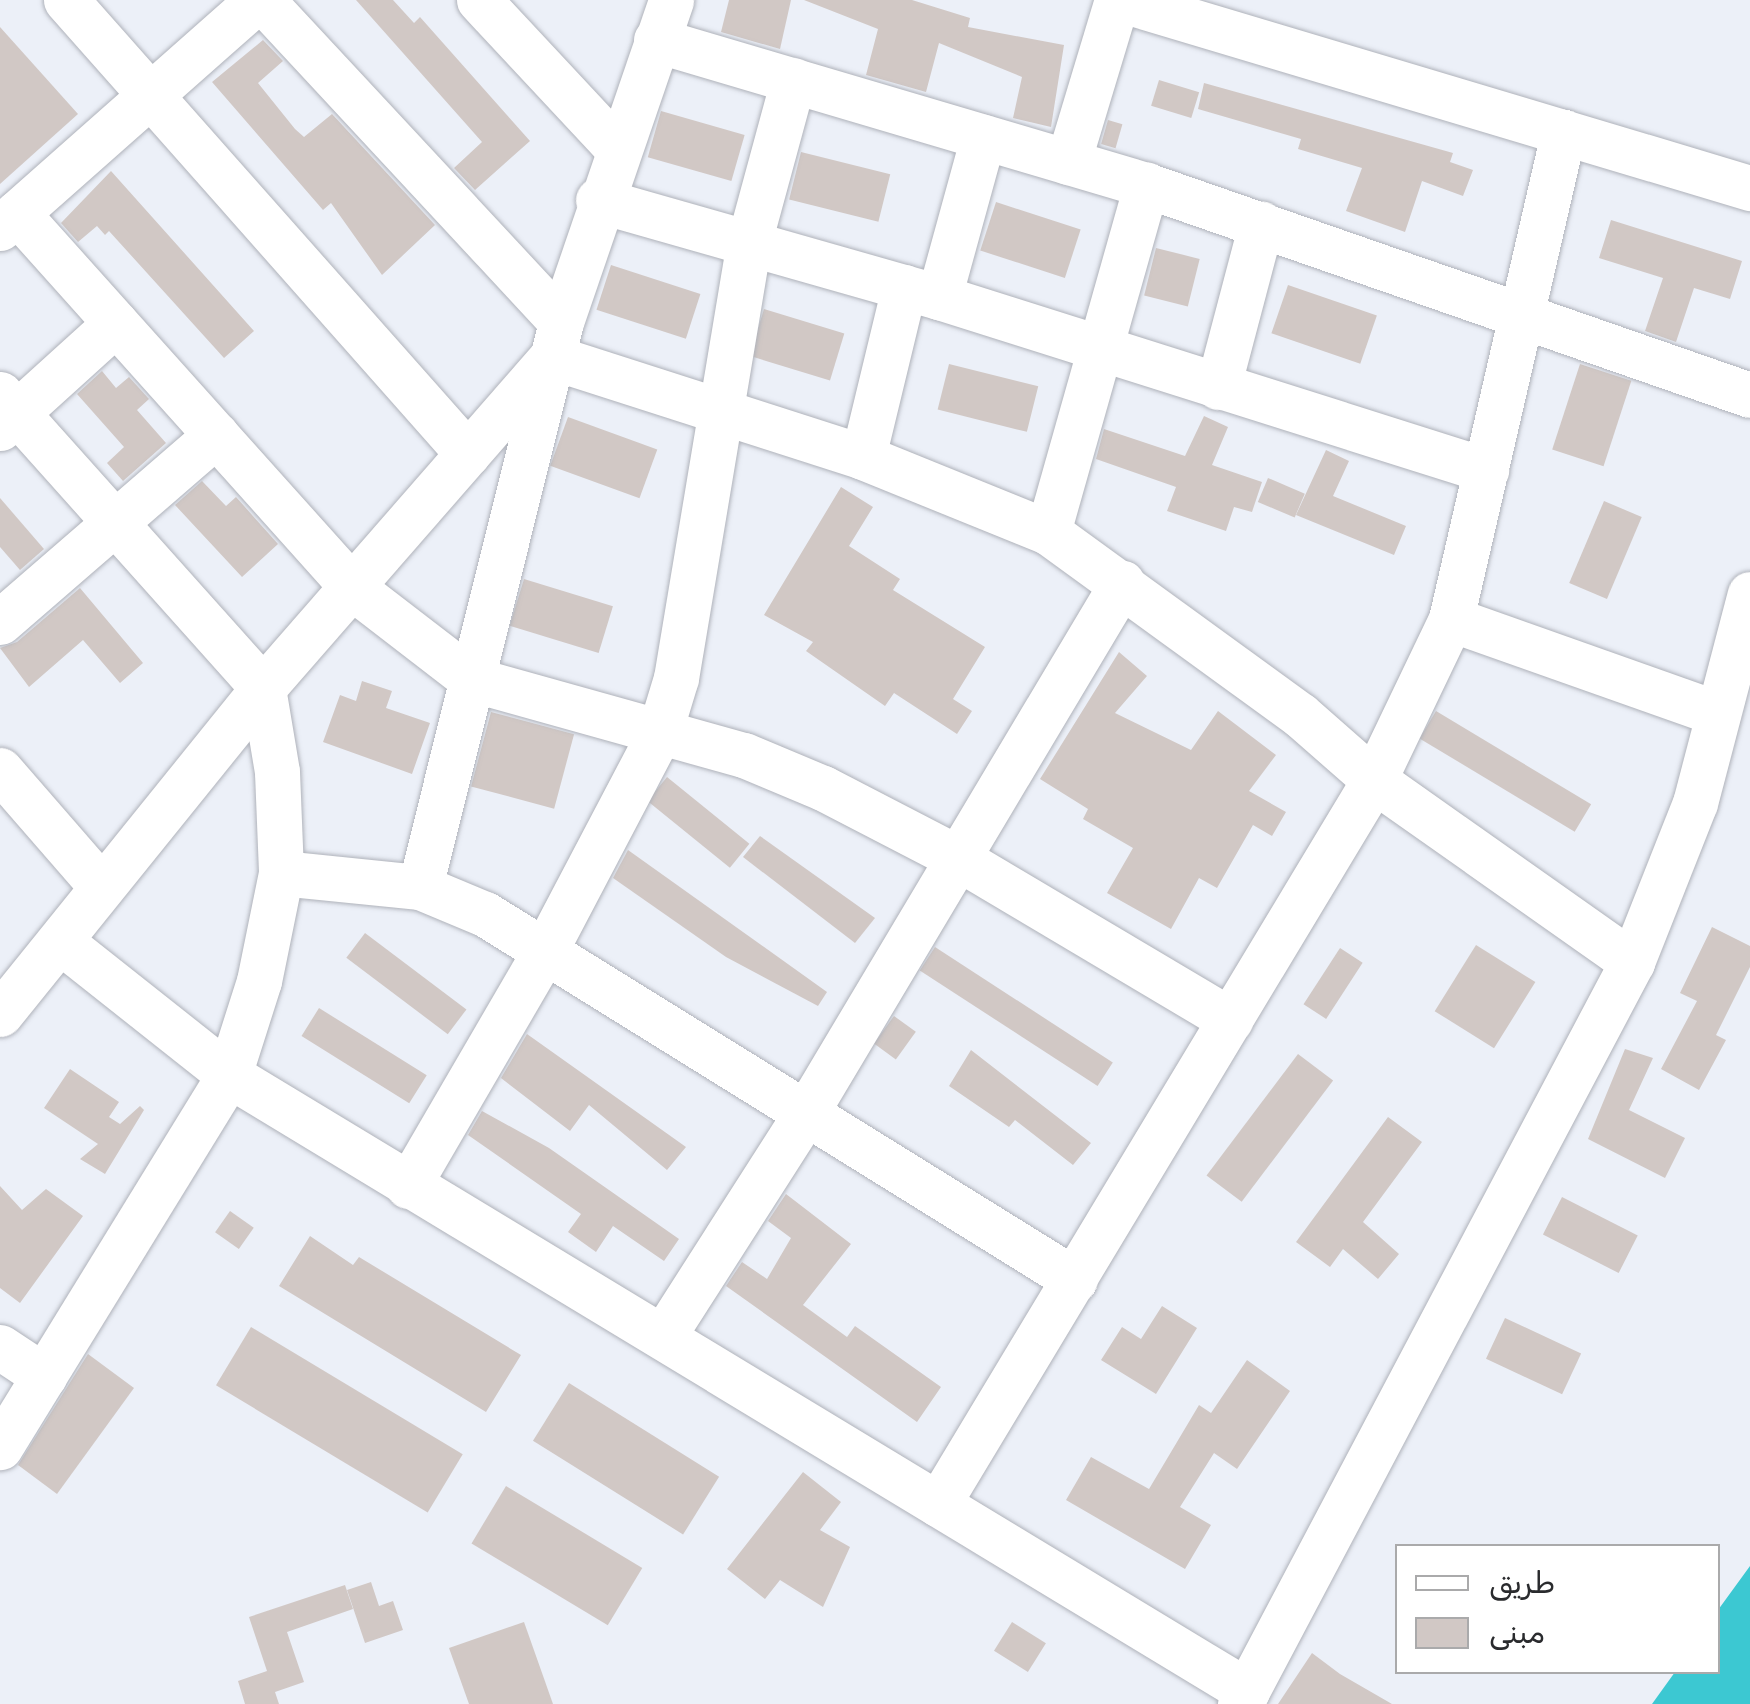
<!DOCTYPE html>
<html>
<head>
<meta charset="utf-8">
<style>
	body { margin:0 }
	#map { position:relative; width:1750px; height:1704px; overflow:hidden; background:#ecf0f8; font-family:Rubik,"Noto Naskh Arabic",sans-serif }
	div>[style] { position:absolute }
	[style*='--x'] { left:calc(var(--x)*1px); top:calc(var(--y)*1px); width:calc(var(--w)*1px); rotate:calc(var(--a)*1deg) }
	.water>* { inset:0; background:#3cc8d2 }
	.building>* { inset:0; background:#d1c8c5; transform-origin:0 0 }
	.roads { filter:drop-shadow(0 0 2px #afb2ba) drop-shadow(0 0 2px #afb2ba) }
	.minor>* { height:45px; margin:-22.5px; padding:0 22.5px; transform-origin:22.5px; border-radius:22.5px; background:#fff }
	span { translate:-50% -50%; white-space:nowrap; text-align:center; line-height:1.15; -webkit-text-stroke:10px #fff; paint-order:stroke }
	.legend { position:absolute; left:1395px; top:1544px; width:325px; height:130px; box-sizing:border-box; background:#fff; border:2px solid #aaaaab; margin:0; padding:12px 18px; list-style:none; font-size:30px; color:#2a2b2e }
	.legend li { display:flex; align-items:center; gap:20px; height:50px }
	.legend b { width:50px; border:2px solid #aaaaab }
</style>
</head>
<body>
<div id="map">
	<div class="water">
		<div style="clip-path:polygon(1750px 1566px,1750px 1704px,1652px 1704px,1675px 1672px,1718px 1672px,1718px 1610px)"></div>
	</div>
	<div class="building">
		<div style="clip-path:polygon(356px 0,393px 0,414px 23px,420px 17px,530px 141px,475px 190px,454px 168px,482px 142px)"></div>
		<div style="clip-path:polygon(729px 0,791px 0,780px 49px,721px 32px)"></div>
		<div style="clip-path:polygon(804px 0,912px 0,970px 18px,968px 27px,1064px 45px,1051px 127px,1013px 118px,1022px 77px,939px 43px,926px 92px,866px 75px,878px 29px)"></div>
		<div style="clip-path:polygon(0 27px,78px 114px,0 184px)"></div>
		<div style="clip-path:polygon(263px 40px,283px 61px,258px 83px,295px 129px,304px 137px,332px 114px,435px 225px,382px 275px,331px 203px,323px 210px,212px 82px)"></div>
		<div style="left:1159px;top:80px;width:42px;height:27px;rotate:17deg"></div>
		<div style="clip-path:polygon(1204px 83px,1453px 153px,1450px 162px,1473px 170px,1463px 196px,1422px 181px,1405px 232px,1346px 211px,1362px 168px,1298px 149px,1301px 139px,1198px 109px)"></div>
		<div style="left:661px;top:111px;width:87px;height:48px;rotate:16deg"></div>
		<div style="left:1108px;top:120px;width:15px;height:25px;rotate:16deg"></div>
		<div style="left:801px;top:152px;width:92px;height:49px;rotate:14deg"></div>
		<div style="clip-path:polygon(111px 171px,254px 331px,224px 358px,109px 231px,105px 235px,97px 226px,78px 242px,61px 223px)"></div>
		<div style="left:996px;top:202px;width:89px;height:51px;rotate:18deg"></div>
		<div style="clip-path:polygon(1611px 220px,1742px 261px,1730px 299px,1694px 288px,1676px 342px,1645px 331px,1663px 278px,1599px 258px)"></div>
		<div style="left:1156px;top:248px;width:45px;height:49px;rotate:14deg"></div>
		<div style="left:611px;top:265px;width:94px;height:47px;rotate:18deg"></div>
		<div style="left:1288px;top:285px;width:94px;height:51px;rotate:19deg"></div>
		<div style="left:764px;top:309px;width:84px;height:49px;rotate:17deg"></div>
		<div style="left:949px;top:364px;width:92px;height:47px;rotate:14deg"></div>
		<div style="left:1580px;top:364px;width:54px;height:90px;rotate:18deg"></div>
		<div style="clip-path:polygon(102px 371px,116px 388px,129px 377px,149px 399px,137px 410px,166px 443px,123px 481px,107px 463px,124px 447px,77px 394px)"></div>
		<div style="clip-path:polygon(1204px 416px,1228px 427px,1212px 465px,1262px 482px,1252px 512px,1234px 507px,1226px 531px,1167px 511px,1176px 487px,1096px 459px,1104px 429px,1185px 456px)"></div>
		<div style="left:568px;top:417px;width:95px;height:52px;rotate:20deg"></div>
		<div style="clip-path:polygon(1326px 450px,1349px 461px,1333px 496px,1406px 526px,1394px 555px,1296px 515px)"></div>
		<div style="left:1268px;top:478px;width:40px;height:26px;rotate:23deg"></div>
		<div style="clip-path:polygon(202px 481px,226px 506px,236px 497px,278px 544px,242px 577px,175px 505px)"></div>
		<div style="clip-path:polygon(841px 487px,873px 507px,849px 546px,900px 579px,893px 590px,985px 647px,953px 699px,972px 711px,957px 734px,894px 693px,885px 706px,806px 651px,813px 642px,764px 615px)"></div>
		<div style="clip-path:polygon(0 498px,44px 549px,20px 570px,0 547px)"></div>
		<div style="left:1604px;top:501px;width:41px;height:89px;rotate:23deg"></div>
		<div style="left:524px;top:579px;width:93px;height:49px;rotate:17deg"></div>
		<div style="clip-path:polygon(80px 588px,143px 663px,120px 683px,83px 640px,29px 687px,0 648px,17px 642px)"></div>
		<div style="clip-path:polygon(1119px 652px,1147px 676px,1115px 713px,1191px 750px,1218px 711px,1276px 755px,1249px 791px,1286px 812px,1272px 836px,1253px 825px,1217px 888px,1199px 878px,1171px 929px,1107px 893px,1133px 848px,1083px 819px,1088px 809px,1040px 779px)"></div>
		<div style="clip-path:polygon(362px 681px,392px 691px,386px 708px,430px 723px,412px 774px,323px 742px,340px 695px,356px 701px)"></div>
		<div style="left:1436px;top:711px;width:181px;height:32px;rotate:31deg"></div>
		<div style="left:491px;top:712px;width:86px;height:77px;rotate:15deg"></div>
		<div style="left:667px;top:777px;width:106px;height:31px;rotate:39deg"></div>
		<div style="clip-path:polygon(760px 836px,875px 918px,855px 943px,743px 857px)"></div>
		<div style="clip-path:polygon(628px 850px,827px 992px,818px 1006px,726px 957px,613px 878px)"></div>
		<div style="clip-path:polygon(1712px 927px,1750px 946px,1750px 967px,1716px 1035px,1726px 1040px,1699px 1090px,1661px 1069px,1697px 1001px,1680px 993px)"></div>
		<div style="left:365px;top:933px;width:127px;height:31px;rotate:37deg"></div>
		<div style="left:1476px;top:945px;width:70px;height:78px;rotate:32deg"></div>
		<div style="left:935px;top:947px;width:212px;height:28px;rotate:33deg"></div>
		<div style="left:1340px;top:948px;width:27px;height:67px;rotate:33deg"></div>
		<div style="left:319px;top:1008px;width:127px;height:33px;rotate:32deg"></div>
		<div style="left:894px;top:1016px;width:27px;height:34px;rotate:36deg"></div>
		<div style="clip-path:polygon(527px 1034px,686px 1147px,667px 1170px,589px 1105px,570px 1131px,501px 1078px)"></div>
		<div style="clip-path:polygon(1625px 1049px,1653px 1058px,1629px 1110px,1685px 1138px,1665px 1178px,1588px 1139px)"></div>
		<div style="clip-path:polygon(971px 1050px,1091px 1143px,1073px 1165px,1015px 1120px,1009px 1127px,949px 1086px)"></div>
		<div style="left:1298px;top:1054px;width:44px;height:152px;rotate:37deg"></div>
		<div style="clip-path:polygon(70px 1069px,119px 1102px,109px 1117px,120px 1124px,140px 1106px,144px 1110px,105px 1174px,80px 1159px,98px 1144px,44px 1108px)"></div>
		<div style="clip-path:polygon(482px 1111px,549px 1148px,679px 1239px,664px 1261px,613px 1226px,596px 1252px,568px 1232px,581px 1214px,468px 1135px)"></div>
		<div style="clip-path:polygon(1388px 1117px,1422px 1142px,1363px 1222px,1399px 1254px,1378px 1279px,1343px 1249px,1330px 1267px,1296px 1242px)"></div>
		<div style="clip-path:polygon(0 1186px,22px 1210px,46px 1189px,83px 1216px,20px 1303px,0 1288px)"></div>
		<div style="clip-path:polygon(786px 1194px,851px 1244px,803px 1305px,847px 1337px,855px 1326px,941px 1387px,917px 1422px,726px 1286px,742px 1262px,767px 1279px,791px 1238px,768px 1221px)"></div>
		<div style="left:1562px;top:1197px;width:85px;height:42px;rotate:27deg"></div>
		<div style="left:230px;top:1211px;width:29px;height:26px;rotate:35deg"></div>
		<div style="clip-path:polygon(310px 1236px,353px 1265px,359px 1257px,521px 1355px,486px 1412px,279px 1286px)"></div>
		<div style="clip-path:polygon(1162px 1306px,1197px 1328px,1156px 1394px,1101px 1360px,1122px 1327px,1141px 1339px)"></div>
		<div style="left:1505px;top:1318px;width:84px;height:45px;rotate:25deg"></div>
		<div style="left:251px;top:1327px;width:247px;height:68px;rotate:31deg"></div>
		<div style="clip-path:polygon(88px 1354px,134px 1388px,57px 1494px,18px 1465px)"></div>
		<div style="clip-path:polygon(1247px 1360px,1290px 1391px,1237px 1469px,1214px 1453px,1180px 1507px,1211px 1525px,1185px 1569px,1066px 1500px,1091px 1457px,1149px 1489px,1199px 1405px,1211px 1413px)"></div>
		<div style="left:569px;top:1383px;width:177px;height:68px;rotate:32deg"></div>
		<div style="clip-path:polygon(803px 1472px,841px 1502px,820px 1530px,850px 1547px,823px 1607px,780px 1580px,765px 1599px,727px 1569px)"></div>
		<div style="left:506px;top:1486px;width:159px;height:67px;rotate:31deg"></div>
		<div style="clip-path:polygon(371px 1582px,379px 1606px,393px 1601px,403px 1630px,365px 1643px,347px 1590px)"></div>
		<div style="clip-path:polygon(345px 1585px,353px 1609px,287px 1632px,304px 1682px,275px 1692px,279px 1704px,245px 1704px,238px 1681px,267px 1671px,249px 1617px)"></div>
		<div style="clip-path:polygon(524px 1622px,553px 1704px,469px 1704px,449px 1648px)"></div>
		<div style="left:1012px;top:1622px;width:40px;height:34px;rotate:32deg"></div>
		<div style="clip-path:polygon(1312px 1653px,1340px 1674px,1392px 1704px,1278px 1704px)"></div>
	</div>
	<div class="roads">
		<div class="minor">
			<div style="--x:66;--y:0;--w:606;--a:48.48"></div>
			<div style="--x:262;--y:0;--w:439;--a:47.1"></div>
			<div style="--x:479;--y:0;--w:200;--a:47"></div>
			<div style="--x:1122;--y:0;--w:656;--a:16.67"></div>
			<div style="--x:656;--y:40;--w:511;--a:16.48"></div>
			<div style="--x:1146;--y:185;--w:639;--a:19.17"></div>
			<div style="--x:1068;--y:162;--w:169;--a:-73.2"></div>
			<div style="--x:598;--y:200;--w:355;--a:15.9"></div>
			<div style="--x:939;--y:297;--w:166;--a:-74.6"></div>
			<div style="--x:17;--y:213;--w:504;--a:48.14"></div>
			<div style="--x:353;--y:588;--w:149;--a:37.6"></div>
			<div style="--x:471;--y:679;--w:283;--a:15.6"></div>
			<div style="--x:744;--y:755;--w:86;--a:22.7"></div>
			<div style="--x:823;--y:788;--w:150;--a:27.4"></div>
			<div style="--x:956;--y:857;--w:319;--a:30.7"></div>
			<div style="--x:0;--y:228;--w:344;--a:-41.5"></div>
			<div style="--x:939;--y:297;--w:574;--a:17.55"></div>
			<div style="--x:1218;--y:387;--w:169;--a:-75.2"></div>
			<div style="--x:0;--y:394;--w:394;--a:48.2"></div>
			<div style="--x:263;--y:688;--w:85;--a:80.5"></div>
			<div style="--x:277;--y:772;--w:101;--a:87.7"></div>
			<div style="--x:281;--y:873;--w:110;--a:101.5"></div>
			<div style="--x:259;--y:981;--w:99;--a:107.7"></div>
			<div style="--x:229;--y:1075;--w:437;--a:121.6"></div>
			<div style="--x:0;--y:428;--w:156;--a:-42.2"></div>
			<div style="--x:863;--y:457;--w:175;--a:-76.4"></div>
			<div style="--x:1048;--y:532;--w:361;--a:-74.2"></div>
			<div style="--x:1451;--y:619;--w:282;--a:19.5"></div>
			<div style="--x:0;--y:622;--w:286;--a:-40.9"></div>
			<div style="--x:0;--y:770;--w:154;--a:49"></div>
			<div style="--x:281;--y:873;--w:140;--a:5.8"></div>
			<div style="--x:420;--y:887;--w:70;--a:22.6"></div>
			<div style="--x:485;--y:914;--w:694;--a:31.81"></div>
			<div style="--x:420;--y:887;--w:582;--a:-75.99"></div>
			<div style="--x:561;--y:322;--w:340;--a:-71.1"></div>
			<div style="--x:60;--y:941;--w:216;--a:38.4"></div>
			<div style="--x:229;--y:1075;--w:1190;--a:31.18"></div>
			<div style="--x:0;--y:1014;--w:419;--a:-51.1"></div>
			<div style="--x:263;--y:688;--w:439;--a:-48.9"></div>
			<div style="--x:552;--y:357;--w:327;--a:17.8"></div>
			<div style="--x:863;--y:457;--w:200;--a:22.1"></div>
			<div style="--x:1048;--y:532;--w:311;--a:36"></div>
			<div style="--x:1300;--y:715;--w:98;--a:41.3"></div>
			<div style="--x:1374;--y:780;--w:178;--a:-64.4"></div>
			<div style="--x:1451;--y:619;--w:500;--a:-77"></div>
			<div style="--x:408;--y:1186;--w:274;--a:-59.8"></div>
			<div style="--x:546;--y:949;--w:243;--a:-62.3"></div>
			<div style="--x:659;--y:734;--w:59;--a:-73.1"></div>
			<div style="--x:676;--y:678;--w:438;--a:-80.5"></div>
			<div style="--x:748;--y:246;--w:172;--a:-74.8"></div>
			<div style="--x:664;--y:1335;--w:260;--a:-57.4"></div>
			<div style="--x:804;--y:1116;--w:621;--a:-59.18"></div>
			<div style="--x:0;--y:1347;--w:53;--a:33.4"></div>
			<div style="--x:938;--y:1504;--w:845;--a:-58.94"></div>
			<div style="--x:1374;--y:780;--w:316;--a:35.2"></div>
			<div style="--x:1240;--y:1704;--w:839;--a:-62.15"></div>
			<div style="--x:1632;--y:962;--w:171;--a:-68.4"></div>
			<div style="--x:1695;--y:803;--w:216;--a:-75.3"></div>
		</div>
	</div>
	<ul class="legend">
	<li><b style="height:12px;background:#fff"></b>طريق</li>
	<li><b style="height:28px;background:#d1c8c5"></b>مبنى</li>
	</ul>
</div>
</body>
</html>
